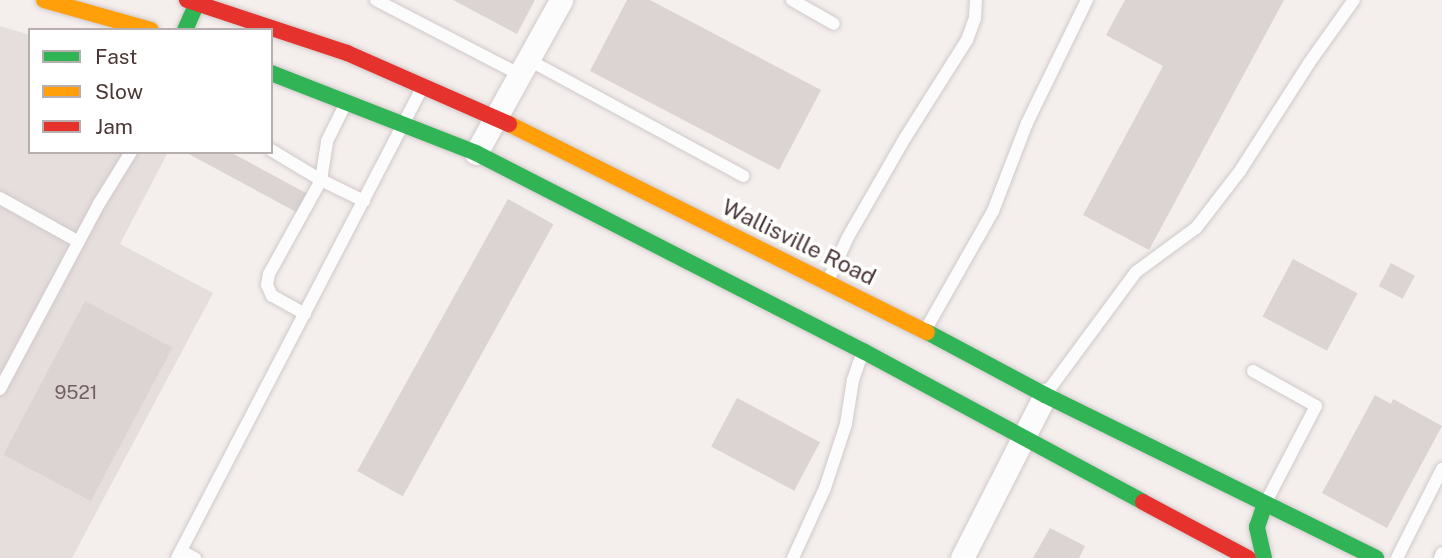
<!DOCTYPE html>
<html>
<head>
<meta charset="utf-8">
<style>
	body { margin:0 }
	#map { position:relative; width:1442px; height:558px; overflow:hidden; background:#f4eeed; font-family:"Public Sans",sans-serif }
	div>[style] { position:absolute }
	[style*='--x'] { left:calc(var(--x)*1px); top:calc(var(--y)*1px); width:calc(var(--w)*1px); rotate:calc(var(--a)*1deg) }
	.industrial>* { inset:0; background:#e6dddd }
	.building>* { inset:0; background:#dcd3d3; transform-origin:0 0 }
	.roads { filter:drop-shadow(0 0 2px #d0c9c9) drop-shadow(0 0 2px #d0c9c9) }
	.lane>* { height:12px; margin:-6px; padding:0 6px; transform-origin:6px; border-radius:6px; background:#fdfcfc }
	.street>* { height:23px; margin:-11.5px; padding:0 11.5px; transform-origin:11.5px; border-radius:11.5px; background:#fdfcfc }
	.fast>* { height:16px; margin:-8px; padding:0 8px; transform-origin:8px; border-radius:8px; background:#30b455 }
	.slow>* { height:16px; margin:-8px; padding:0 8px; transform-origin:8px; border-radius:8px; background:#ff9f0a }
	.jam>* { height:16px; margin:-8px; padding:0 8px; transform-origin:8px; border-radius:8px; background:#e5322d }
	span { translate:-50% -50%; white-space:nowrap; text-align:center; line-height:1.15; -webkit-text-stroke:7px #fff; paint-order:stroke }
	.number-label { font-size:19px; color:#726060 }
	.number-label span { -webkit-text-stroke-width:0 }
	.street-label { font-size:23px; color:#4c3737 }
	.legend { position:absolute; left:28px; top:28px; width:245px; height:126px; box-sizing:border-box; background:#fff; border:2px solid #b7afaf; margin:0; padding:9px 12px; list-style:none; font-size:21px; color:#4c3737 }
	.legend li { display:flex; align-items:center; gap:14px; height:35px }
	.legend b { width:35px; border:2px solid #b7afaf }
</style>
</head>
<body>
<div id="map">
	<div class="industrial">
		<div style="clip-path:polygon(0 26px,30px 35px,30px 152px,168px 152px,120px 244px,213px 293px,72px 558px,0 558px)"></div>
	</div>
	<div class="building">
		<div style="clip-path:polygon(453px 0,535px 0,517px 34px)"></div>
		<div style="clip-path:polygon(627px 0,650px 0,821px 90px,779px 170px,590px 71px)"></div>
		<div style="clip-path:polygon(1125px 0,1284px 0,1149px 250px,1083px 215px,1163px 66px,1106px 35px)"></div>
		<div style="clip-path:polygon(185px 152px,230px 152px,308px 194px,298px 213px)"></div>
		<div style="left:508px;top:199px;width:52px;height:311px;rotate:29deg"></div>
		<div style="left:1293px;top:259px;width:73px;height:65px;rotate:28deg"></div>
		<div style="left:1391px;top:263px;width:27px;height:26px;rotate:28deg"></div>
		<div style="left:85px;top:301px;width:99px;height:174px;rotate:28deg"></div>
		<div style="clip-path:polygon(1375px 395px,1391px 404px,1393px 399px,1442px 426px,1387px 528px,1322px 493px)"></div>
		<div style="left:737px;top:398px;width:94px;height:55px;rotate:28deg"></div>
		<div style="clip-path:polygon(1050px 528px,1085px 546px,1079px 558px,1033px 558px)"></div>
	</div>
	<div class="roads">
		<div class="lane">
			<div style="--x:376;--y:0;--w:161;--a:27.4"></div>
			<div style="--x:792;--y:0;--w:48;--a:29.7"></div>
			<div style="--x:527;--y:59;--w:246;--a:28.4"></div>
			<div style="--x:271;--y:150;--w:58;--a:31"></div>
			<div style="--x:321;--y:180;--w:48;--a:26"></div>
			<div style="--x:0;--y:198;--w:90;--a:29.1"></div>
			<div style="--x:828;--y:281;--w:48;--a:-65.6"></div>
			<div style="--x:848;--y:237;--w:114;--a:-60.1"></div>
			<div style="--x:905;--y:138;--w:116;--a:-57.7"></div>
			<div style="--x:967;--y:40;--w:23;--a:-70"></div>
			<div style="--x:975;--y:18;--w:18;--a:-87"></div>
			<div style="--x:305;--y:314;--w:38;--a:-151"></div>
			<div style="--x:272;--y:296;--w:12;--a:-114"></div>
			<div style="--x:267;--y:285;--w:11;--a:-80"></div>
			<div style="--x:269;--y:274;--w:107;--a:-61"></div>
			<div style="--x:321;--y:180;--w:39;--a:-81"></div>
			<div style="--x:327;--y:141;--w:40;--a:-63.4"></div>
			<div style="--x:926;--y:329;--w:136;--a:-60.4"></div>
			<div style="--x:993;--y:211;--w:94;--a:-68.9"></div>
			<div style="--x:1027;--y:123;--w:137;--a:-64"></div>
			<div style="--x:1253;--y:371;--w:72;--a:29.1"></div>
			<div style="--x:1316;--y:406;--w:110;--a:117.5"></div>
			<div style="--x:0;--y:389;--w:212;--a:-61.9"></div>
			<div style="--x:100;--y:202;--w:59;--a:-58.2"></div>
			<div style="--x:1045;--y:395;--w:153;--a:-53.5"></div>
			<div style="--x:1136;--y:272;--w:74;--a:-36.3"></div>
			<div style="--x:1196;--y:228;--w:72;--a:-52.3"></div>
			<div style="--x:1240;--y:171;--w:128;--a:-57.4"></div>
			<div style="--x:1309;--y:63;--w:77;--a:-54.5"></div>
			<div style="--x:181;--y:551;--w:16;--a:27"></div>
			<div style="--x:177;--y:558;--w:532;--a:-62.47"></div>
			<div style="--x:793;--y:558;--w:77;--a:-65.4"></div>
			<div style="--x:825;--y:488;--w:67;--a:-71.8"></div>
			<div style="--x:846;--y:424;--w:45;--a:-81"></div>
			<div style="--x:853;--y:380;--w:31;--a:-71"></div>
			<div style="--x:1397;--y:558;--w:100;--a:-63.2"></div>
			<div style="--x:1440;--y:558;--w:5;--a:-68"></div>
		</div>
		<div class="street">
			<div style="--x:476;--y:153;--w:175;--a:-60.9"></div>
			<div style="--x:962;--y:558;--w:183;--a:-63"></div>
		</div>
		<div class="fast">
			<div style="--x:185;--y:30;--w:30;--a:-66"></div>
			<div style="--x:271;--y:73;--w:220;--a:21.3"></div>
			<div style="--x:476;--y:153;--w:435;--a:27.1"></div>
			<div style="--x:863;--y:351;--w:318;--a:28.3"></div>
			<div style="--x:927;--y:332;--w:134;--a:28.1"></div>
			<div style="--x:1045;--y:395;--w:369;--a:26.2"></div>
			<div style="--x:1264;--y:558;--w:32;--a:-103"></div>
			<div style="--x:1257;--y:527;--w:24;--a:-71"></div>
		</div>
		<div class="slow">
			<div style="--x:44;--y:0;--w:111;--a:15.7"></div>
			<div style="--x:509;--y:124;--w:467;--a:26.5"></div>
		</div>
		<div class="jam">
			<div style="--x:187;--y:0;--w:169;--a:18.3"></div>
			<div style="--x:347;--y:53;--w:177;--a:23.7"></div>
			<div style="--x:1143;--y:502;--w:119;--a:28.1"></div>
		</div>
	</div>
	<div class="number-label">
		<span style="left:76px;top:393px">9521</span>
	</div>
	<div class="street-label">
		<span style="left:799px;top:242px;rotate:26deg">Wallisville Road</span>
	</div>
	<ul class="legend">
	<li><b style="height:9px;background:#30b455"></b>Fast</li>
	<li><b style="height:9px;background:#ff9f0a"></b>Slow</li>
	<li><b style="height:9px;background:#e5322d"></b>Jam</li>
	</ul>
</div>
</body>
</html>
